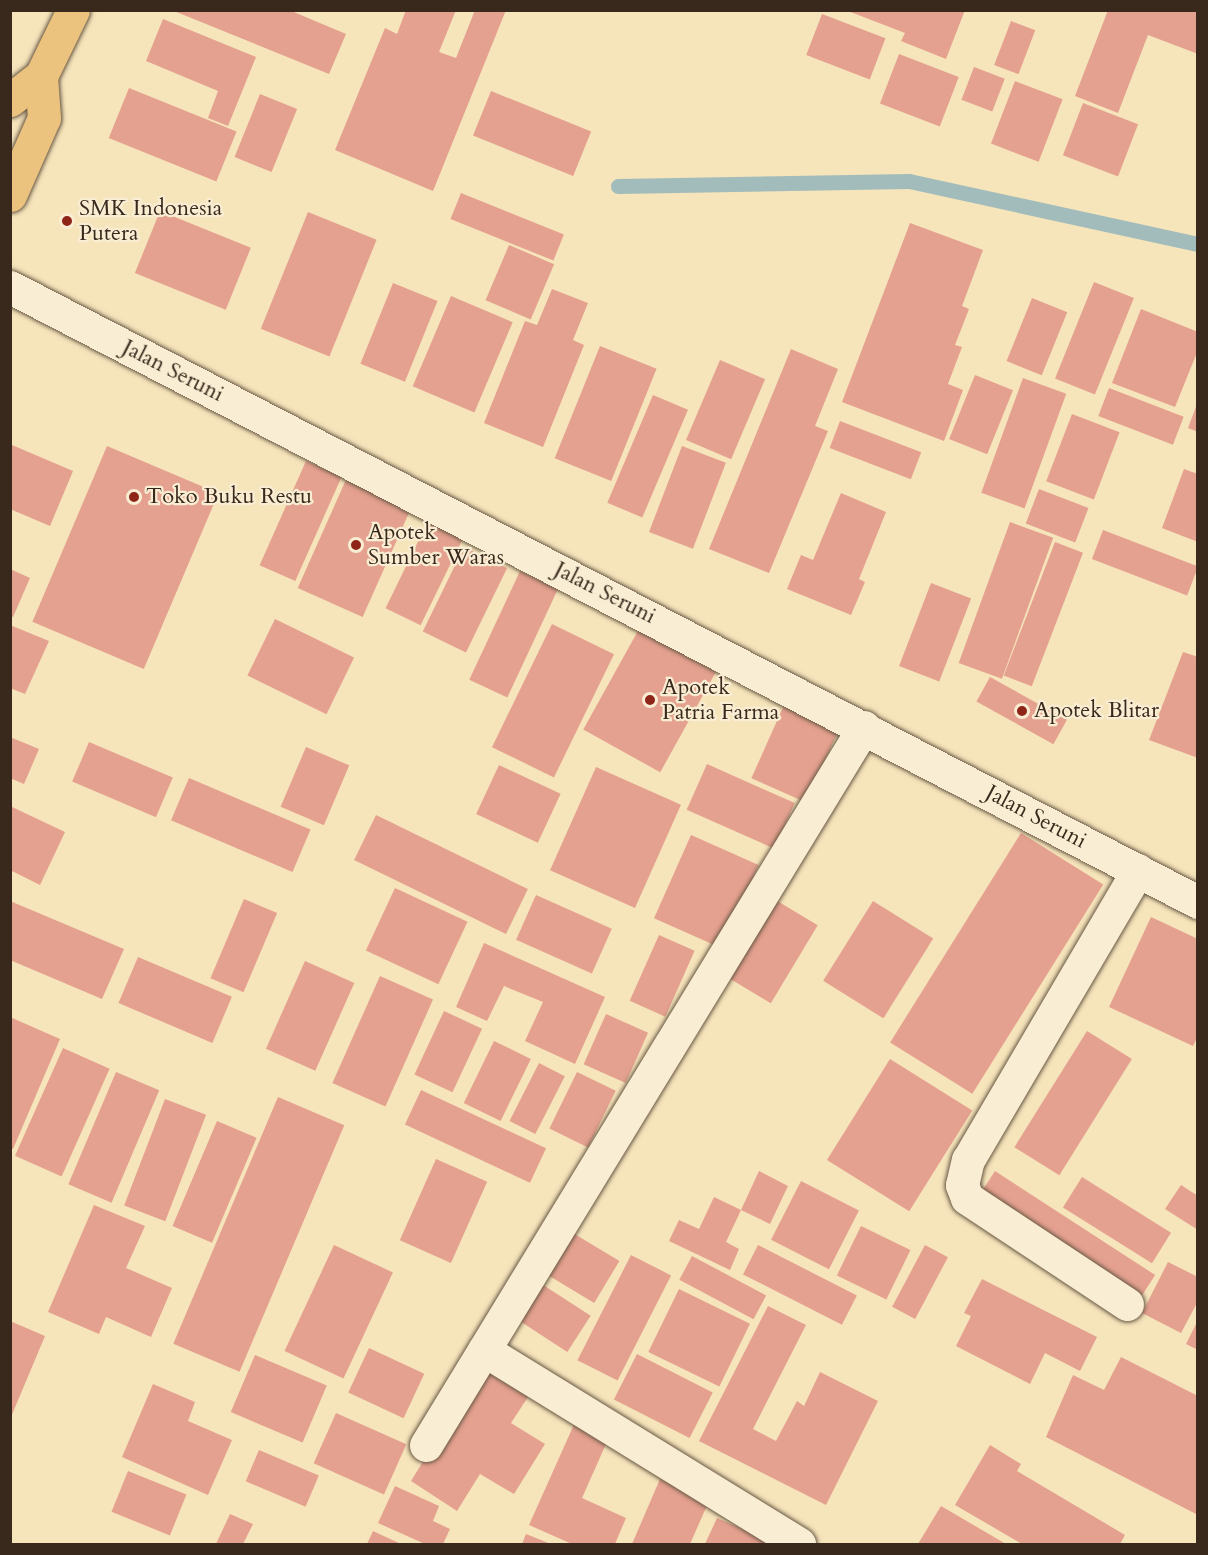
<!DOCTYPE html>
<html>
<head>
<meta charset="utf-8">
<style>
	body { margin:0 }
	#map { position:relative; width:1208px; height:1555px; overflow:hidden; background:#f6e4bb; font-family:Cardo,serif }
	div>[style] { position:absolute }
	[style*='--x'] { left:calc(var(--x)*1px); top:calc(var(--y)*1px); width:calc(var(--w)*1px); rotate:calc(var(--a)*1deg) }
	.stream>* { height:15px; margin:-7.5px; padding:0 7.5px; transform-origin:7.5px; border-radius:7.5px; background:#a1bcbb }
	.building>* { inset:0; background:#e5a18f; transform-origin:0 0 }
	.roads { filter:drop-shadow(0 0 2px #685844) drop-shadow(0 0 2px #685844) }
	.street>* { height:33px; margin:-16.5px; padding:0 16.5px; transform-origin:16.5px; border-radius:16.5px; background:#f9edd3 }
	.secondary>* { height:33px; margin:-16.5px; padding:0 16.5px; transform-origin:16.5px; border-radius:16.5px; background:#f9edd3 }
	.primary>* { height:33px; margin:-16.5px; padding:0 16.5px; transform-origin:16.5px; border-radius:16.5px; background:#ebc27e }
	.dots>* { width:16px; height:16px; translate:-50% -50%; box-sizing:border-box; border:3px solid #f9edd3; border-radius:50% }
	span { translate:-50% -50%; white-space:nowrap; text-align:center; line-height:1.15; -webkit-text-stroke:4.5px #f9edd3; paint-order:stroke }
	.poi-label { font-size:22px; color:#39291c }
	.left { translate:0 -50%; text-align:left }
	.street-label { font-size:22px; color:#39291c }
	.frame { position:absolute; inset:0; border:12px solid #39291c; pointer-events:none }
</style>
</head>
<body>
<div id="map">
	<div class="stream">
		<div style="--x:618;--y:186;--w:291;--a:-1"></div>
		<div style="--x:909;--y:181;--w:296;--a:12.3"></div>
	</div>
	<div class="building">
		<div style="clip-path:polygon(289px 10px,346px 34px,329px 74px,174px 11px)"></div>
		<div style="clip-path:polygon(406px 10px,456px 10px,439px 52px,456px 58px,475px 10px,506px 10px,433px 191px,335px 150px,385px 28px,397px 34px)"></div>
		<div style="clip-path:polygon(965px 10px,946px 59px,901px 41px,905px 33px,848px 11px)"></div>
		<div style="clip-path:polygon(1108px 10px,1198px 10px,1198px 54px,1148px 35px,1118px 113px,1075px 96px)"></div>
		<div style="left:822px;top:14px;width:68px;height:44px;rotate:21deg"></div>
		<div style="clip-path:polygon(163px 19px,256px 57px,228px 126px,208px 118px,218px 91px,146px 61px)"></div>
		<div style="left:1011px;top:21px;width:26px;height:47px;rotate:21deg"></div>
		<div style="left:899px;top:54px;width:64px;height:53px;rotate:21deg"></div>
		<div style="left:974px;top:67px;width:33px;height:35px;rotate:21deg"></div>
		<div style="left:1015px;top:81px;width:51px;height:67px;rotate:21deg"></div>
		<div style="left:129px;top:88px;width:116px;height:54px;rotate:22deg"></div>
		<div style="left:491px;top:91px;width:108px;height:48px;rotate:22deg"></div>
		<div style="left:260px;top:94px;width:40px;height:68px;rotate:22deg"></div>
		<div style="left:1083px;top:103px;width:59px;height:56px;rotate:21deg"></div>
		<div style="left:461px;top:193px;width:111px;height:28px;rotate:22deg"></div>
		<div style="left:160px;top:211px;width:98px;height:67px;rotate:22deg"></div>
		<div style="left:308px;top:212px;width:74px;height:126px;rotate:22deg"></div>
		<div style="clip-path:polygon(910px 223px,983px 250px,962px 306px,969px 309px,955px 345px,962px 347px,948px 384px,963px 390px,944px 441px,842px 402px)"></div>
		<div style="left:509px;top:245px;width:49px;height:60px;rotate:23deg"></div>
		<div style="left:1094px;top:282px;width:43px;height:104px;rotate:22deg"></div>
		<div style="left:393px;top:283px;width:48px;height:87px;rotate:22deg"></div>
		<div style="clip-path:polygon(552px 289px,588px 303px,573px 340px,584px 345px,543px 447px,484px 423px,525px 321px,537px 325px)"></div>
		<div style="left:451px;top:296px;width:67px;height:98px;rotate:23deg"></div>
		<div style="left:1032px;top:298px;width:38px;height:68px;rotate:22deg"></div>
		<div style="clip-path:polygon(1141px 309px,1198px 332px,1198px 350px,1175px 407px,1112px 383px)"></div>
		<div style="left:600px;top:346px;width:61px;height:121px;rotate:22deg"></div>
		<div style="clip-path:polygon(791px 349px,838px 369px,815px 426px,828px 431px,769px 573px,709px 549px)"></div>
		<div style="left:720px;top:360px;width:49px;height:87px;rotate:23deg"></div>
		<div style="left:975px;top:375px;width:41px;height:69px;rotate:22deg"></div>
		<div style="left:1023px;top:378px;width:46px;height:122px;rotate:20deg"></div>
		<div style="left:1109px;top:388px;width:80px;height:30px;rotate:21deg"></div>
		<div style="left:653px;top:395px;width:38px;height:117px;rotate:23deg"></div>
		<div style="clip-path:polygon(1197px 404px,1198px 404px,1198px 432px,1188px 428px)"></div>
		<div style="left:1072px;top:414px;width:51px;height:72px;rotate:21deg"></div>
		<div style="left:840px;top:421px;width:87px;height:29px;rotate:21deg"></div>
		<div style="clip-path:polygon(12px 445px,73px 471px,50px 526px,10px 509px)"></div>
		<div style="left:107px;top:446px;width:121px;height:191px;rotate:23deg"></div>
		<div style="left:682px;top:446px;width:47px;height:92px;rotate:21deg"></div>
		<div style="left:306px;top:461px;width:39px;height:114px;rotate:24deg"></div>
		<div style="clip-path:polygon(1184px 469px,1198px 474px,1198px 542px,1162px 528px)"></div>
		<div style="left:349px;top:473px;width:71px;height:126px;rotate:24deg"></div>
		<div style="left:1039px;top:489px;width:53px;height:37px;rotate:21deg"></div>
		<div style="clip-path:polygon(841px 493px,886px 512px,859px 579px,865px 582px,851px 615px,787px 589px,801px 555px,813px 560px)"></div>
		<div style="left:432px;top:513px;width:39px;height:106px;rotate:26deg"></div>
		<div style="left:1010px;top:522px;width:46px;height:150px;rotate:20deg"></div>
		<div style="left:1103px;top:530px;width:102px;height:31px;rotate:21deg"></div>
		<div style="left:1055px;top:542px;width:30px;height:143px;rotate:21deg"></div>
		<div style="left:464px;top:547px;width:48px;height:94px;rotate:26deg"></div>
		<div style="clip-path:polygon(10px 569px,30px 578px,13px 617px,10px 616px)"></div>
		<div style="left:520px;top:571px;width:42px;height:120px;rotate:25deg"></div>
		<div style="left:931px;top:583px;width:43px;height:89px;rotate:21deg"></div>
		<div style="left:275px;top:619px;width:88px;height:63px;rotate:26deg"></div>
		<div style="left:552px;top:624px;width:69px;height:137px;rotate:26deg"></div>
		<div style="clip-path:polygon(10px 625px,49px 641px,25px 694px,10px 688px)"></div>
		<div style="left:639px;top:629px;width:88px;height:115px;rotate:29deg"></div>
		<div style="clip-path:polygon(1183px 652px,1198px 657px,1198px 758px,1149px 740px)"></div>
		<div style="left:990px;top:677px;width:88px;height:28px;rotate:29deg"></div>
		<div style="left:788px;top:696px;width:60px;height:90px;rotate:24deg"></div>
		<div style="clip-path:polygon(10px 737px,39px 749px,24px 784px,10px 778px)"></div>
		<div style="left:89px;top:742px;width:91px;height:43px;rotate:23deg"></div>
		<div style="left:306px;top:747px;width:47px;height:65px;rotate:23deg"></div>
		<div style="left:707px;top:764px;width:96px;height:50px;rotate:24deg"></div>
		<div style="left:499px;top:765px;width:68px;height:54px;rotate:25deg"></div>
		<div style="left:596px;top:767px;width:93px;height:113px;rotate:24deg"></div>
		<div style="left:189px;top:778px;width:132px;height:46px;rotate:23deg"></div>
		<div style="clip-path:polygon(10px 806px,65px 832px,40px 885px,10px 870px)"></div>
		<div style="left:376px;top:815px;width:169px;height:50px;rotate:26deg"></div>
		<div style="left:1021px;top:833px;width:97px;height:247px;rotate:32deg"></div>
		<div style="left:691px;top:835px;width:74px;height:91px;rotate:24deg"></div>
		<div style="left:395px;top:888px;width:80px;height:69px;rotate:25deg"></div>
		<div style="left:536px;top:895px;width:83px;height:49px;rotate:24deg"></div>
		<div style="left:244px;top:899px;width:36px;height:86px;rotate:23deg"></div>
		<div style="left:774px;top:899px;width:51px;height:91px;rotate:31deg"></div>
		<div style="clip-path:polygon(10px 901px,124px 949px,102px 999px,10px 960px)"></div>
		<div style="left:873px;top:901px;width:71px;height:94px;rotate:32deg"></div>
		<div style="clip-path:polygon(1151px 917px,1198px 939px,1198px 1036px,1193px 1046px,1109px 1007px)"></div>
		<div style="left:659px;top:935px;width:39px;height:72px;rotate:24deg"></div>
		<div style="clip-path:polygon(484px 943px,605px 997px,575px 1064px,525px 1041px,543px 1002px,504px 986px,487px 1021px,456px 1007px)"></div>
		<div style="left:138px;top:957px;width:102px;height:50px;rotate:23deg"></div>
		<div style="left:305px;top:961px;width:54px;height:96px;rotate:24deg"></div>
		<div style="left:380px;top:976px;width:58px;height:117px;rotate:24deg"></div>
		<div style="left:444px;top:1011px;width:42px;height:70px;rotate:25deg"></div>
		<div style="left:606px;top:1014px;width:46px;height:55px;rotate:24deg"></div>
		<div style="clip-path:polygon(10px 1017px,60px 1039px,13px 1149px,10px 1148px)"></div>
		<div style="left:1087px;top:1031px;width:53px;height:137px;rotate:32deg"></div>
		<div style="left:494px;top:1041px;width:41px;height:69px;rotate:26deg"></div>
		<div style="left:63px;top:1048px;width:51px;height:118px;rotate:24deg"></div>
		<div style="left:890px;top:1059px;width:97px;height:119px;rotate:32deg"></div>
		<div style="left:539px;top:1063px;width:29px;height:65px;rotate:27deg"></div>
		<div style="left:116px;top:1072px;width:47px;height:122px;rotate:23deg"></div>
		<div style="left:577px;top:1072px;width:43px;height:63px;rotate:26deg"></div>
		<div style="left:421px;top:1090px;width:138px;height:38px;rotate:25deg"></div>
		<div style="left:278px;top:1097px;width:72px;height:268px;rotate:23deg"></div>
		<div style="left:165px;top:1099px;width:44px;height:114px;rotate:21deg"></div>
		<div style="left:217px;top:1121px;width:43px;height:114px;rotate:23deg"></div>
		<div style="left:436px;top:1159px;width:56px;height:89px;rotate:24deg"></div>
		<div style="clip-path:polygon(759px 1171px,788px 1186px,770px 1224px,741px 1210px,726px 1242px,739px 1249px,730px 1270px,669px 1241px,679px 1220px,699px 1229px,714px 1197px,741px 1210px)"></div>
		<div style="left:995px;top:1171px;width:191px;height:35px;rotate:33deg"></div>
		<div style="left:1082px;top:1177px;width:105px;height:36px;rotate:32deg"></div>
		<div style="left:801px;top:1181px;width:65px;height:66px;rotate:27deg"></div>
		<div style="clip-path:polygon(1181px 1185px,1198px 1196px,1198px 1230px,1165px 1209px)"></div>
		<div style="clip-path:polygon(94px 1205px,145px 1226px,126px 1268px,172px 1288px,151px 1337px,106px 1317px,99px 1334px,48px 1312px)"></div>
		<div style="left:861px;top:1226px;width:55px;height:55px;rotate:26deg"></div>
		<div style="left:568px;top:1230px;width:60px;height:49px;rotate:31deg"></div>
		<div style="left:334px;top:1245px;width:65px;height:117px;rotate:25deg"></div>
		<div style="left:758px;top:1245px;width:111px;height:33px;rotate:27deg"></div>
		<div style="left:925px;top:1245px;width:26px;height:70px;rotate:28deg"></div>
		<div style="left:631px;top:1255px;width:45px;height:118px;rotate:27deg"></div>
		<div style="left:692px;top:1256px;width:84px;height:27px;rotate:28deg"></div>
		<div style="clip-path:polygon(1168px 1262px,1198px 1277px,1198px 1301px,1181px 1333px,1142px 1313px)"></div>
		<div style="clip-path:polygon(982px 1279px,1097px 1337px,1080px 1371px,1045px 1353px,1030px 1384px,956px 1346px,971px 1316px,964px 1313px)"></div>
		<div style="left:537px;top:1281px;width:64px;height:43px;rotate:33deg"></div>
		<div style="left:679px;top:1289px;width:79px;height:70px;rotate:26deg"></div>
		<div style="clip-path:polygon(768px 1306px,806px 1325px,753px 1429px,776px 1441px,797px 1401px,804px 1406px,820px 1372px,878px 1401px,826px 1505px,699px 1441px)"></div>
		<div style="clip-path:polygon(1198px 1320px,1198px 1350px,1186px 1344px)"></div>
		<div style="clip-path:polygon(10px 1321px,45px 1336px,11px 1417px,10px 1417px)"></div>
		<div style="left:369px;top:1348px;width:61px;height:49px;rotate:25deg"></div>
		<div style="left:637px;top:1354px;width:85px;height:51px;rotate:27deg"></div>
		<div style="left:255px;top:1355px;width:78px;height:62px;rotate:23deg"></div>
		<div style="clip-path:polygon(1121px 1357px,1198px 1396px,1198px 1515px,1046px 1437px,1073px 1375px,1104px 1390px)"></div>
		<div style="clip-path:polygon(481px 1368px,528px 1397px,511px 1423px,545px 1444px,514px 1494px,480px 1474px,457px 1511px,411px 1481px)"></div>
		<div style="clip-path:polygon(153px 1384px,195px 1402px,188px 1421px,232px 1440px,208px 1495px,122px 1457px)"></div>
		<div style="left:336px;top:1413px;width:77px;height:55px;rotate:24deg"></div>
		<div style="clip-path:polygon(576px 1420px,610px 1435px,582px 1498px,626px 1518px,615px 1544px,572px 1544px,529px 1525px)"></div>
		<div style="clip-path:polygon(990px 1445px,1021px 1464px,1017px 1471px,1125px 1535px,1120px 1544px,1022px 1544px,955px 1505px)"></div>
		<div style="left:259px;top:1450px;width:65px;height:34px;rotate:23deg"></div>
		<div style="left:128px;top:1471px;width:63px;height:44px;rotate:22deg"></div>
		<div style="clip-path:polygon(660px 1479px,709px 1501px,690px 1544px,632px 1544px)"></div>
		<div style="clip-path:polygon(395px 1486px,439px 1506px,433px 1521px,450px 1529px,443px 1544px,425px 1544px,378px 1523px)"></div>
		<div style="clip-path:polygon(941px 1506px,1006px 1544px,918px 1544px)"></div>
		<div style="clip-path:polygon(230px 1514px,253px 1524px,243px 1544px,216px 1544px)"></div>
		<div style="clip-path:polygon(717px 1518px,777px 1544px,705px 1544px)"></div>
		<div style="clip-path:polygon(373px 1531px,401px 1544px,367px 1544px)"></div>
		<div style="clip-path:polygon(526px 1534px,551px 1544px,522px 1544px)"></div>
	</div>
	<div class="roads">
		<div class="street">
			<div style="--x:1127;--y:1304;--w:192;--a:-146.5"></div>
			<div style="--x:967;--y:1198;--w:14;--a:-111"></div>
			<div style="--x:962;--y:1185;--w:26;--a:-77"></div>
			<div style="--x:968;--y:1160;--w:336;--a:-59.6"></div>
			<div style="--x:484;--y:1350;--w:370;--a:31.6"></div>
			<div style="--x:426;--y:1445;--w:841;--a:-58.62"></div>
		</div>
		<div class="secondary">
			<div style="--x:10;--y:287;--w:1338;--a:27.37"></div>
		</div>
		<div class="primary">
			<div style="--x:10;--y:100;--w:39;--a:-38"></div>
			<div style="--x:41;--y:76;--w:73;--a:-64.1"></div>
			<div style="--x:10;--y:195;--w:84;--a:-66.2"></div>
			<div style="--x:44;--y:118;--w:42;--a:-94.1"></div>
		</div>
	</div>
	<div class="dots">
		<div style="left:67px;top:221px;background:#8f2418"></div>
		<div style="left:134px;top:497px;background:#8f2418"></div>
		<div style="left:356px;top:545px;background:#8f2418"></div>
		<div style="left:650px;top:700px;background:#8f2418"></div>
		<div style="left:1022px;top:711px;background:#8f2418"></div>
	</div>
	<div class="poi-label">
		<span class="left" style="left:79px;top:221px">SMK Indonesia<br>Putera</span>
		<span class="left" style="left:146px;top:497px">Toko Buku Restu</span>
		<span class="left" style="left:368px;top:545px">Apotek<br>Sumber Waras</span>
		<span class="left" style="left:662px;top:700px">Apotek<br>Patria Farma</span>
		<span class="left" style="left:1034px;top:711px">Apotek Blitar</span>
	</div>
	<div class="street-label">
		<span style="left:173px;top:371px;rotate:27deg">Jalan Seruni</span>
		<span style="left:605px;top:593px;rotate:27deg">Jalan Seruni</span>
		<span style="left:1036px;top:817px;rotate:28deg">Jalan Seruni</span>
	</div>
	<div class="frame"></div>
</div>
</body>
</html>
